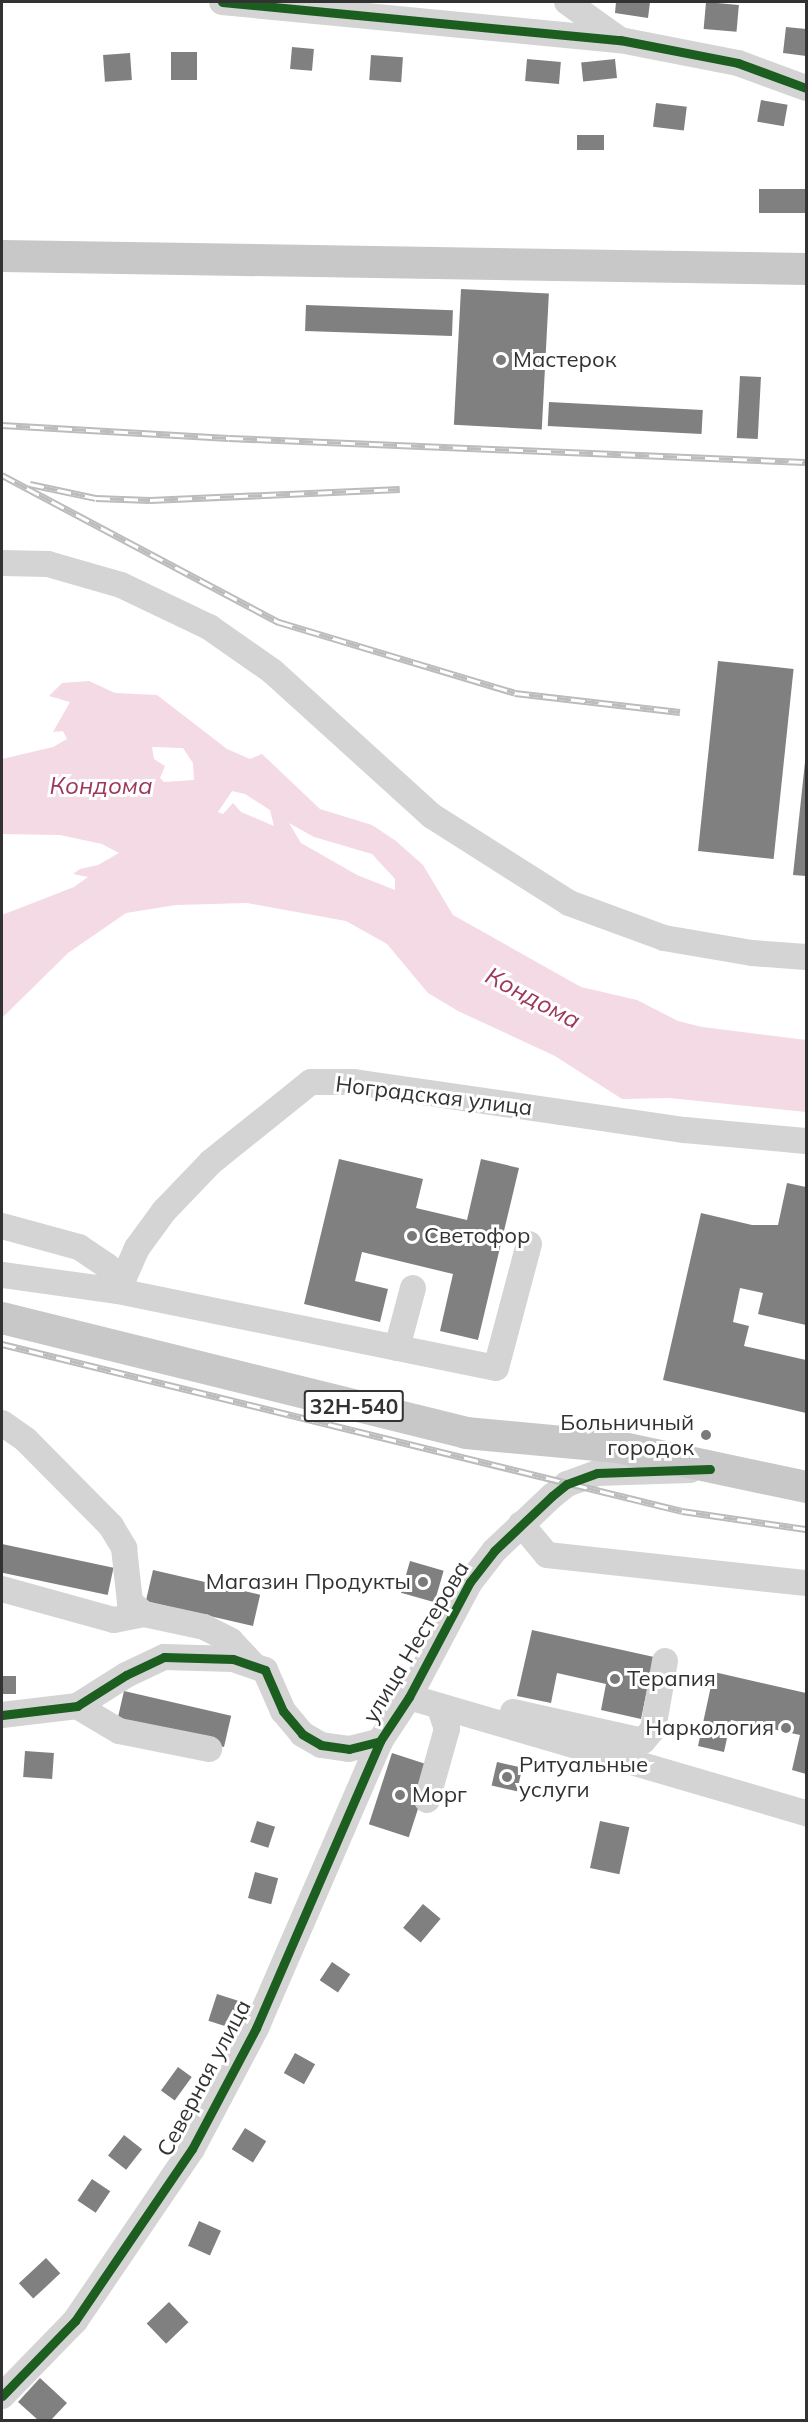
<!DOCTYPE html>
<html>
<head>
<meta charset="utf-8">
<style>
	body { margin:0 }
	#map { position:relative; width:808px; height:2422px; overflow:hidden; background:#fff; font-family:Mulish,sans-serif }
	div>[style] { position:absolute }
	[style*='--x'] { left:calc(var(--x)*1px); top:calc(var(--y)*1px); width:calc(var(--w)*1px); rotate:calc(var(--a)*1deg) }
	.water>* { inset:0; background:#f4dae4 }
	.building>* { inset:0; background:#808080; transform-origin:0 0 }
	.minor>* { height:26px; margin:-13px; padding:0 13px; transform-origin:13px; border-radius:13px; background:#d4d4d4 }
	.major>* { height:32px; margin:-16px; padding:0 16px; transform-origin:16px; border-radius:16px; background:#c8c8c8 }
	.rail>* { height:7px; margin-top:-3.5px; transform-origin:0; background:repeating-linear-gradient(90deg,#fff 0 14px,#bcbcbc 0 28px); box-sizing:border-box; border-block:2px solid #bcbcbc }
	.cycleway>* { height:9px; margin:-4.5px; padding:0 4.5px; transform-origin:4.5px; border-radius:4.5px; background:#1b5e20 }
	.dots>* { width:16px; height:16px; translate:-50% -50%; box-sizing:border-box; border:3px solid #fff; border-radius:50% }
	span { translate:-50% -50%; white-space:nowrap; text-align:center; line-height:1.15; -webkit-text-stroke:6px #fff; paint-order:stroke }
	.shield-label span { padding:2px 4px; background:#fff; border:2px solid; border-radius:4px; -webkit-text-stroke-width:0 }
	.shield-label { font-size:21px; color:#323232; font-weight:700 }
	.poi-label { font-size:22px; color:#323232 }
	.left { translate:0 -50%; text-align:left }
	.right { translate:-100% -50%; text-align:right }
	.street-label { font-size:22px; color:#323232 }
	.water-label { font-size:24px; color:#9d375b; font-style:italic }
	.frame { position:absolute; inset:0; border:3px solid #323232; pointer-events:none }
</style>
</head>
<body>
<div id="map">
	<div class="water">
		<div style="clip-path:polygon(evenodd,89px 681px,115px 693px,157px 695px,227px 749px,250px 759px,262px 754px,320px 809px,372px 825px,396px 841px,423px 865px,453px 915px,581px 987px,637px 1000px,678px 1021px,702px 1027px,806px 1040px,806px 1112px,669px 1098px,622px 1099px,555px 1056px,458px 1011px,428px 993px,387px 944px,346px 921px,247px 903px,176px 905px,126px 913px,68px 953px,2px 1018px,2px 915px,74px 887px,88px 877px,73px 874px,80px 869px,98px 865px,119px 853px,102px 844px,60px 835px,2px 834px,2px 759px,53px 747px,67px 739px,63px 731px,53px 732px,70px 702px,49px 696px,62px 683px,89px 681px,152px 747px,183px 748px,193px 763px,194px 780px,164px 782px,160px 778px,165px 766px,154px 759px,152px 747px,89px 681px,232px 791px,245px 794px,270px 810px,274px 826px,241px 812px,233px 803px,223px 814px,218px 812px,232px 791px,89px 681px,289px 823px,314px 837px,372px 854px,395px 879px,395px 890px,357px 875px,301px 843px,289px 823px)"></div>
	</div>
	<div class="building">
		<div style="clip-path:polygon(616px 2px,650px 2px,648px 18px,615px 13px)"></div>
		<div style="left:706px;top:2px;width:33px;height:27px;rotate:5deg"></div>
		<div style="clip-path:polygon(786px 27px,806px 29px,806px 56px,783px 53px)"></div>
		<div style="left:292px;top:47px;width:22px;height:22px;rotate:5deg"></div>
		<div style="left:197px;top:52px;width:28px;height:26px;rotate:90deg"></div>
		<div style="left:130px;top:53px;width:27px;height:27px;rotate:86deg"></div>
		<div style="left:371px;top:55px;width:32px;height:25px;rotate:4deg"></div>
		<div style="left:527px;top:59px;width:34px;height:22px;rotate:5deg"></div>
		<div style="left:615px;top:59px;width:19px;height:34px;rotate:84deg"></div>
		<div style="left:761px;top:100px;width:27px;height:22px;rotate:10deg"></div>
		<div style="left:656px;top:103px;width:31px;height:24px;rotate:7deg"></div>
		<div style="left:577px;top:135px;width:27px;height:15px"></div>
		<div style="left:806px;top:189px;width:24px;height:47px;rotate:90deg"></div>
		<div style="left:461px;top:289px;width:88px;height:136px;rotate:3deg"></div>
		<div style="left:306px;top:305px;width:147px;height:26px;rotate:2deg"></div>
		<div style="left:740px;top:376px;width:21px;height:62px;rotate:3deg"></div>
		<div style="left:549px;top:402px;width:154px;height:24px;rotate:3deg"></div>
		<div style="left:718px;top:661px;width:76px;height:191px;rotate:6deg"></div>
		<div style="clip-path:polygon(805px 762px,806px 762px,806px 876px,793px 875px)"></div>
		<div style="clip-path:polygon(339px 1159px,423px 1179px,416px 1208px,467px 1220px,481px 1159px,519px 1168px,478px 1340px,440px 1331px,453px 1274px,362px 1252px,355px 1281px,388px 1289px,380px 1322px,304px 1304px)"></div>
		<div style="clip-path:polygon(787px 1183px,806px 1187px,806px 1325px,758px 1314px,763px 1293px,740px 1288px,733px 1322px,749px 1326px,744px 1346px,806px 1360px,806px 1413px,663px 1380px,701px 1213px,752px 1225px,778px 1225px)"></div>
		<div style="left:2px;top:1544px;width:114px;height:28px;rotate:12deg"></div>
		<div style="left:410px;top:1561px;width:35px;height:33px;rotate:16deg"></div>
		<div style="left:153px;top:1570px;width:110px;height:32px;rotate:13deg"></div>
		<div style="clip-path:polygon(532px 1630px,654px 1657px,641px 1719px,601px 1710px,606px 1684px,557px 1673px,551px 1703px,517px 1696px)"></div>
		<div style="clip-path:polygon(714px 1672px,806px 1693px,806px 1774px,792px 1770px,800px 1735px,731px 1720px,724px 1752px,698px 1746px)"></div>
		<div style="left:2px;top:1676px;width:14px;height:18px"></div>
		<div style="left:124px;top:1691px;width:110px;height:32px;rotate:13deg"></div>
		<div style="left:25px;top:1751px;width:29px;height:26px;rotate:4deg"></div>
		<div style="left:392px;top:1753px;width:42px;height:75px;rotate:18deg"></div>
		<div style="left:497px;top:1762px;width:26px;height:24px;rotate:13deg"></div>
		<div style="left:257px;top:1821px;width:19px;height:22px;rotate:18deg"></div>
		<div style="left:600px;top:1821px;width:30px;height:48px;rotate:12deg"></div>
		<div style="left:255px;top:1872px;width:24px;height:27px;rotate:15deg"></div>
		<div style="left:423px;top:1904px;width:23px;height:31px;rotate:40deg"></div>
		<div style="left:332px;top:1962px;width:22px;height:22px;rotate:34deg"></div>
		<div style="left:217px;top:1994px;width:23px;height:28px;rotate:18deg"></div>
		<div style="left:295px;top:2053px;width:23px;height:23px;rotate:29deg"></div>
		<div style="left:178px;top:2067px;width:17px;height:29px;rotate:36deg"></div>
		<div style="left:245px;top:2128px;width:25px;height:25px;rotate:32deg"></div>
		<div style="left:124px;top:2135px;width:23px;height:26px;rotate:38deg"></div>
		<div style="left:92px;top:2179px;width:22px;height:26px;rotate:34deg"></div>
		<div style="left:199px;top:2221px;width:24px;height:27px;rotate:24deg"></div>
		<div style="left:46px;top:2258px;width:21px;height:37px;rotate:47deg"></div>
		<div style="left:169px;top:2302px;width:28px;height:31px;rotate:46deg"></div>
		<div style="clip-path:polygon(40px 2378px,67px 2403px,51px 2420px,38px 2420px,18px 2402px)"></div>
	</div>
	<div class="minor">
		<div style="--x:222;--y:2;--w:400;--a:5.5"></div>
		<div style="--x:620;--y:40;--w:120;--a:11"></div>
		<div style="--x:738;--y:63;--w:72;--a:20.2"></div>
		<div style="--x:567;--y:2;--w:65;--a:35.6"></div>
		<div style="--x:2;--y:563;--w:46;--a:1.2"></div>
		<div style="--x:48;--y:564;--w:76;--a:16"></div>
		<div style="--x:121;--y:585;--w:98;--a:25.5"></div>
		<div style="--x:209;--y:627;--w:77;--a:34.9"></div>
		<div style="--x:272;--y:671;--w:216;--a:42.2"></div>
		<div style="--x:432;--y:816;--w:162;--a:32.4"></div>
		<div style="--x:569;--y:903;--w:101;--a:20.2"></div>
		<div style="--x:664;--y:938;--w:89;--a:9.7"></div>
		<div style="--x:752;--y:953;--w:54;--a:4.2"></div>
		<div style="--x:2;--y:1226;--w:80;--a:15.3"></div>
		<div style="--x:79;--y:1247;--w:34;--a:34"></div>
		<div style="--x:107;--y:1266;--w:27;--a:66"></div>
		<div style="--x:118;--y:1291;--w:117;--a:-172.1"></div>
		<div style="--x:529;--y:1244;--w:128;--a:104.9"></div>
		<div style="--x:496;--y:1368;--w:386;--a:-168.5"></div>
		<div style="--x:118;--y:1291;--w:47;--a:-66.2"></div>
		<div style="--x:137;--y:1248;--w:46;--a:-53.9"></div>
		<div style="--x:164;--y:1211;--w:68;--a:-46.2"></div>
		<div style="--x:211;--y:1162;--w:128;--a:-38.7"></div>
		<div style="--x:311;--y:1082;--w:43;--a:0"></div>
		<div style="--x:354;--y:1082;--w:334;--a:8.3"></div>
		<div style="--x:685;--y:1130;--w:121;--a:5.2"></div>
		<div style="--x:397;--y:1348;--w:62;--a:-75.1"></div>
		<div style="--x:2;--y:1423;--w:29;--a:35"></div>
		<div style="--x:26;--y:1440;--w:121;--a:45.3"></div>
		<div style="--x:111;--y:1526;--w:26;--a:59"></div>
		<div style="--x:124;--y:1548;--w:54;--a:83.7"></div>
		<div style="--x:130;--y:1602;--w:18;--a:41"></div>
		<div style="--x:144;--y:1614;--w:61;--a:12.2"></div>
		<div style="--x:204;--y:1627;--w:30;--a:27"></div>
		<div style="--x:231;--y:1641;--w:34;--a:47"></div>
		<div style="--x:521;--y:1524;--w:40;--a:50"></div>
		<div style="--x:547;--y:1555;--w:261;--a:6.2"></div>
		<div style="--x:2;--y:1589;--w:116;--a:15.5"></div>
		<div style="--x:114;--y:1620;--w:31;--a:-11"></div>
		<div style="--x:409;--y:1697;--w:414;--a:16.3"></div>
		<div style="--x:77;--y:1706;--w:49;--a:30.8"></div>
		<div style="--x:119;--y:1731;--w:92;--a:11.3"></div>
		<div style="--x:513;--y:1712;--w:133;--a:12.6"></div>
		<div style="--x:643;--y:1741;--w:16;--a:-50"></div>
		<div style="--x:653;--y:1729;--w:69;--a:-80"></div>
		<div style="--x:2;--y:1715;--w:76;--a:-6.8"></div>
		<div style="--x:77;--y:1706;--w:58;--a:-32.3"></div>
		<div style="--x:126;--y:1675;--w:42;--a:-25.3"></div>
		<div style="--x:164;--y:1657;--w:69;--a:1.7"></div>
		<div style="--x:233;--y:1659;--w:34;--a:19"></div>
		<div style="--x:265;--y:1670;--w:45;--a:66.3"></div>
		<div style="--x:283;--y:1711;--w:30;--a:50"></div>
		<div style="--x:302;--y:1734;--w:22;--a:30"></div>
		<div style="--x:321;--y:1745;--w:28;--a:8"></div>
		<div style="--x:349;--y:1749;--w:32;--a:-14"></div>
		<div style="--x:380;--y:1741;--w:53;--a:-56.6"></div>
		<div style="--x:409;--y:1697;--w:130;--a:-62.1"></div>
		<div style="--x:470;--y:1582;--w:39;--a:-52"></div>
		<div style="--x:494;--y:1551;--w:80;--a:-43.5"></div>
		<div style="--x:552;--y:1496;--w:19;--a:-39"></div>
		<div style="--x:567;--y:1484;--w:32;--a:-20"></div>
		<div style="--x:597;--y:1473;--w:93;--a:-1.8"></div>
		<div style="--x:427;--y:1800;--w:74;--a:-74.3"></div>
		<div style="--x:447;--y:1729;--w:24;--a:-109"></div>
		<div style="--x:2;--y:2396;--w:105;--a:-45.8"></div>
		<div style="--x:75;--y:2321;--w:208;--a:-55.8"></div>
		<div style="--x:192;--y:2149;--w:137;--a:-62.1"></div>
		<div style="--x:256;--y:2028;--w:313;--a:-66.6"></div>
	</div>
	<div class="major">
		<div style="--x:2;--y:256;--w:804;--a:0.93"></div>
		<div style="--x:2;--y:1318;--w:478;--a:13.9"></div>
		<div style="--x:466;--y:1433;--w:153;--a:5.3"></div>
		<div style="--x:618;--y:1447;--w:192;--a:12"></div>
	</div>
	<div class="rail">
		<div style="--x:2;--y:425;--w:227;--a:3.3"></div>
		<div style="--x:229;--y:438;--w:577;--a:2.38"></div>
		<div style="--x:2;--y:475;--w:314;--a:28"></div>
		<div style="--x:279;--y:622;--w:246;--a:16.7"></div>
		<div style="--x:515;--y:693;--w:166;--a:6.6"></div>
		<div style="--x:30;--y:484;--w:67;--a:12"></div>
		<div style="--x:96;--y:498;--w:54;--a:2.1"></div>
		<div style="--x:150;--y:500;--w:250;--a:-2.5"></div>
		<div style="--x:2;--y:1344;--w:700;--a:13.8"></div>
		<div style="--x:682;--y:1511;--w:125;--a:8.3"></div>
	</div>
	<div class="cycleway">
		<div style="--x:222;--y:2;--w:400;--a:5.5"></div>
		<div style="--x:620;--y:40;--w:120;--a:11"></div>
		<div style="--x:738;--y:63;--w:72;--a:20.2"></div>
		<div style="--x:2;--y:1715;--w:76;--a:-6.8"></div>
		<div style="--x:77;--y:1706;--w:58;--a:-32.3"></div>
		<div style="--x:126;--y:1675;--w:42;--a:-25.3"></div>
		<div style="--x:164;--y:1657;--w:69;--a:1.7"></div>
		<div style="--x:233;--y:1659;--w:34;--a:19"></div>
		<div style="--x:265;--y:1670;--w:45;--a:66.3"></div>
		<div style="--x:283;--y:1711;--w:30;--a:50"></div>
		<div style="--x:302;--y:1734;--w:22;--a:30"></div>
		<div style="--x:321;--y:1745;--w:28;--a:8"></div>
		<div style="--x:349;--y:1749;--w:32;--a:-14"></div>
		<div style="--x:380;--y:1741;--w:53;--a:-56.6"></div>
		<div style="--x:409;--y:1697;--w:130;--a:-62.1"></div>
		<div style="--x:470;--y:1582;--w:39;--a:-52"></div>
		<div style="--x:494;--y:1551;--w:80;--a:-43.5"></div>
		<div style="--x:552;--y:1496;--w:19;--a:-39"></div>
		<div style="--x:567;--y:1484;--w:32;--a:-20"></div>
		<div style="--x:597;--y:1473;--w:113;--a:-2"></div>
		<div style="--x:2;--y:2396;--w:105;--a:-45.8"></div>
		<div style="--x:75;--y:2321;--w:208;--a:-55.8"></div>
		<div style="--x:192;--y:2149;--w:137;--a:-62.1"></div>
		<div style="--x:256;--y:2028;--w:313;--a:-66.6"></div>
	</div>
	<div class="dots">
		<div style="left:501px;top:360px;background:#7a7a7a"></div>
		<div style="left:412px;top:1236px;background:#7a7a7a"></div>
		<div style="left:706px;top:1435px;background:#7a7a7a"></div>
		<div style="left:423px;top:1582px;background:#7a7a7a"></div>
		<div style="left:615px;top:1679px;background:#7a7a7a"></div>
		<div style="left:786px;top:1728px;background:#7a7a7a"></div>
		<div style="left:507px;top:1777px;background:#7a7a7a"></div>
		<div style="left:400px;top:1795px;background:#7a7a7a"></div>
	</div>
	<div class="shield-label">
		<span style="left:354px;top:1406px">32Н-540</span>
	</div>
	<div class="poi-label">
		<span class="left" style="left:513px;top:360px">Мастерок</span>
		<span class="left" style="left:424px;top:1236px">Светофор</span>
		<span class="right" style="left:694px;top:1435px">Больничный<br>городок</span>
		<span class="right" style="left:411px;top:1582px">Магазин Продукты</span>
		<span class="left" style="left:627px;top:1679px">Терапия</span>
		<span class="right" style="left:774px;top:1728px">Наркология</span>
		<span class="left" style="left:519px;top:1777px">Ритуальные<br>услуги</span>
		<span class="left" style="left:412px;top:1795px">Морг</span>
	</div>
	<div class="street-label">
		<span style="left:434px;top:1096px;rotate:7deg">Ноградская улица</span>
		<span style="left:416px;top:1642px;rotate:-59deg">улица Нестерова</span>
		<span style="left:204px;top:2078px;rotate:-62deg">Северная улица</span>
	</div>
	<div class="water-label">
		<span style="left:101px;top:786px">Кондома</span>
		<span style="left:533px;top:998px;rotate:28deg">Кондома</span>
	</div>
	<div class="frame"></div>
</div>
</body>
</html>
